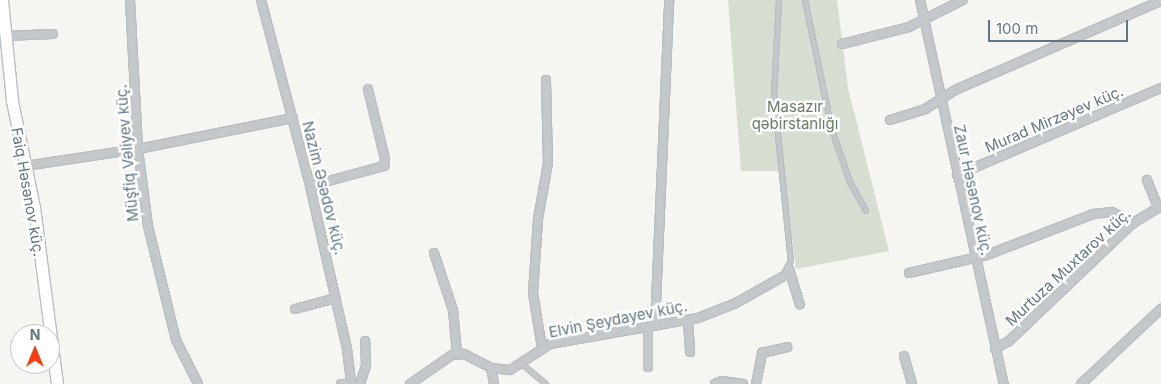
<!DOCTYPE html>
<meta charset="utf-8">
<style>
body{margin:0}
#map{position:relative;width:1161px;height:384px;overflow:hidden;background:#f5f5f1;font-family:Inter,sans-serif}
div>[style]{position:absolute}
.green>*{inset:0;background:#d6ded1}
.roads{filter:drop-shadow(1px 0 #b8bec2) drop-shadow(-1px 0 #b8bec2) drop-shadow(0 1px #b8bec2) drop-shadow(0 -1px #b8bec2)}
.lane>*{height:4px;margin:-2px;padding:0 2px;transform-origin:2px;border-radius:2px;background:#c4c8cb}
.street>*{height:8px;margin:-4px;padding:0 4px;transform-origin:4px;border-radius:4px;background:#c4c8cb}
.secondary>*{height:11px;margin:-5.5px;padding:0 5.5px;transform-origin:5.5px;border-radius:5.5px;background:#fff}
span{translate:-50% -50%;white-space:nowrap;text-align:center;line-height:1.15;-webkit-text-stroke:5px #fff;paint-order:stroke}
.park-label{font-size:15px;color:#677c61}
.street-label{font-size:15px;color:#617685}
.north{position:absolute;left:10px;top:324px;width:50px;height:50px;box-sizing:border-box;background:#fff;border:1px solid #c0c8ce;border-radius:50%;rotate:0deg;font-size:14px;font-weight:700;line-height:20px;text-align:center;color:#617685}
.north::after{content:'';display:block;margin:auto;width:18px;height:22px;background:#f44012;clip-path:polygon(50% 0,100% 100%,50% 72%,0 100%)}
.scale{position:absolute;left:988px;top:20px;width:140px;height:22px;box-sizing:border-box;border:2px solid #617685;border-top:0;padding-left:6px;font-size:15px;line-height:18px;white-space:nowrap;color:#617685;-webkit-text-stroke:4px #fff;paint-order:stroke}
</style>
<div id="map">
<div class="green">
<i style="clip-path:polygon(728px 0,837px 0,848px 88px,889px 251px,796px 269px,783px 171px,741px 171px)"></i>
</div>
<div class="roads">
<div class="lane">
<i style="left:779px;top:0;width:95px;rotate:93deg"></i>
<i style="left:774px;top:95px;width:167px;rotate:84.2deg"></i>
<i style="left:791px;top:261px;width:18px;rotate:119deg"></i>
<i style="left:805px;top:0;width:133px;rotate:78.3deg"></i>
<i style="left:832px;top:130px;width:55px;rotate:70.9deg"></i>
<i style="left:850px;top:182px;width:33px;rotate:61deg"></i>
<i style="left:522px;top:364px;width:31px;rotate:40deg"></i>
</div>
<div class="street">
<i style="left:130px;top:0;width:149px;rotate:86.9deg"></i>
<i style="left:138px;top:149px;width:78px;rotate:82.6deg"></i>
<i style="left:148px;top:226px;width:117px;rotate:76.2deg"></i>
<i style="left:176px;top:340px;width:49px;rotate:63.4deg"></i>
<i style="left:261px;top:0;width:192px;rotate:75.2deg"></i>
<i style="left:310px;top:186px;width:167px;rotate:77.2deg"></i>
<i style="left:347px;top:349px;width:35px;rotate:83deg"></i>
<i style="left:920px;top:0;width:393px;rotate:77.7deg"></i>
<i style="left:4px;top:36px;width:49px;rotate:-2.3deg"></i>
<i style="left:842px;top:44px;width:69px;rotate:-14.2deg"></i>
<i style="left:909px;top:27px;width:60px;rotate:-26.6deg"></i>
<i style="left:890px;top:120px;width:37px;rotate:-17deg"></i>
<i style="left:925px;top:109px;width:36px;rotate:-32deg"></i>
<i style="left:955px;top:90px;width:224px;rotate:-23.4deg"></i>
<i style="left:25px;top:166px;width:114px;rotate:-8.6deg"></i>
<i style="left:138px;top:149px;width:158px;rotate:-11.3deg"></i>
<i style="left:957px;top:175px;width:222px;rotate:-23.1deg"></i>
<i style="left:1147px;top:180px;width:29px;rotate:68deg"></i>
<i style="left:310px;top:186px;width:77px;rotate:-15.1deg"></i>
<i style="left:384px;top:166px;width:7px;rotate:-82deg"></i>
<i style="left:385px;top:159px;width:72px;rotate:-103.7deg"></i>
<i style="left:434px;top:253px;width:60px;rotate:71.6deg"></i>
<i style="left:453px;top:310px;width:43px;rotate:84.7deg"></i>
<i style="left:789px;top:269px;width:37px;rotate:73deg"></i>
<i style="left:909px;top:273px;width:80px;rotate:-13deg"></i>
<i style="left:987px;top:255px;width:114px;rotate:-21.1deg"></i>
<i style="left:1093px;top:214px;width:19px;rotate:-6deg"></i>
<i style="left:1112px;top:212px;width:24px;rotate:28deg"></i>
<i style="left:295px;top:309px;width:42px;rotate:-15deg"></i>
<i style="left:688px;top:321px;width:31px;rotate:86deg"></i>
<i style="left:655px;top:326px;width:326px;rotate:-87.5deg"></i>
<i style="left:542px;top:348px;width:56px;rotate:-99.3deg"></i>
<i style="left:533px;top:293px;width:74px;rotate:-86.1deg"></i>
<i style="left:538px;top:219px;width:57px;rotate:-79.9deg"></i>
<i style="left:548px;top:163px;width:83px;rotate:-91.4deg"></i>
<i style="left:995px;top:349px;width:16px;rotate:-30deg"></i>
<i style="left:1009px;top:341px;width:171px;rotate:-43.6deg"></i>
<i style="left:1133px;top:223px;width:33px;rotate:-31deg"></i>
<i style="left:904px;top:356px;width:29px;rotate:74deg"></i>
<i style="left:648px;top:367px;width:40px;rotate:-90deg"></i>
<i style="left:491px;top:368px;width:16px;rotate:79deg"></i>
<i style="left:341px;top:384px;width:3px"></i>
<i style="left:360px;top:384px;width:20px;rotate:-72deg"></i>
<i style="left:366px;top:365px;width:24px;rotate:-92deg"></i>
<i style="left:410px;top:384px;width:51px;rotate:-34.6deg"></i>
<i style="left:452px;top:355px;width:12px;rotate:-5deg"></i>
<i style="left:464px;top:354px;width:30px;rotate:27deg"></i>
<i style="left:491px;top:368px;width:19px;rotate:6deg"></i>
<i style="left:510px;top:370px;width:48px;rotate:-33deg"></i>
<i style="left:550px;top:344px;width:150px;rotate:-10deg"></i>
<i style="left:698px;top:318px;width:41px;rotate:-21.5deg"></i>
<i style="left:736px;top:303px;width:53px;rotate:-29.5deg"></i>
<i style="left:715px;top:384px;width:8px;rotate:-23deg"></i>
<i style="left:722px;top:381px;width:21px;rotate:8deg"></i>
<i style="left:756px;top:384px;width:32px;rotate:-79deg"></i>
<i style="left:762px;top:353px;width:26px;rotate:-13deg"></i>
<i style="left:1081px;top:384px;width:110px;rotate:-43.2deg"></i>
</div>
<div class="secondary">
<i style="left:2px;top:0;width:101px;rotate:84.3deg"></i>
<i style="left:12px;top:101px;width:108px;rotate:78.3deg"></i>
<i style="left:34px;top:207px;width:178px;rotate:82.6deg"></i>
</div>
</div>
<div class="park-label">
<span style="left:795px;top:115px">Masazır<br>qəbirstanlığı</span>
</div>
<div class="street-label">
<span style="left:1054px;top:119px;rotate:-23deg">Murad Mirzəyev küç.</span>
<span style="left:127px;top:153px;rotate:-95deg">Müşfiq Vəliyev küç.</span>
<span style="left:324px;top:188px;rotate:76deg">Nazim Əsədov küç.</span>
<span style="left:973px;top:190px;rotate:78deg">Zaur Həsənov küç.</span>
<span style="left:28px;top:192px;rotate:80deg">Faiq Həsənov küç.</span>
<span style="left:1068px;top:267px;rotate:-43deg">Murtuza Muxtarov küç.</span>
<span style="left:618px;top:319px;rotate:-11deg">Elvin Şeydayev küç.</span>
</div>
<div class="north">N</div>
<div class="scale">100 m</div>
</div>
